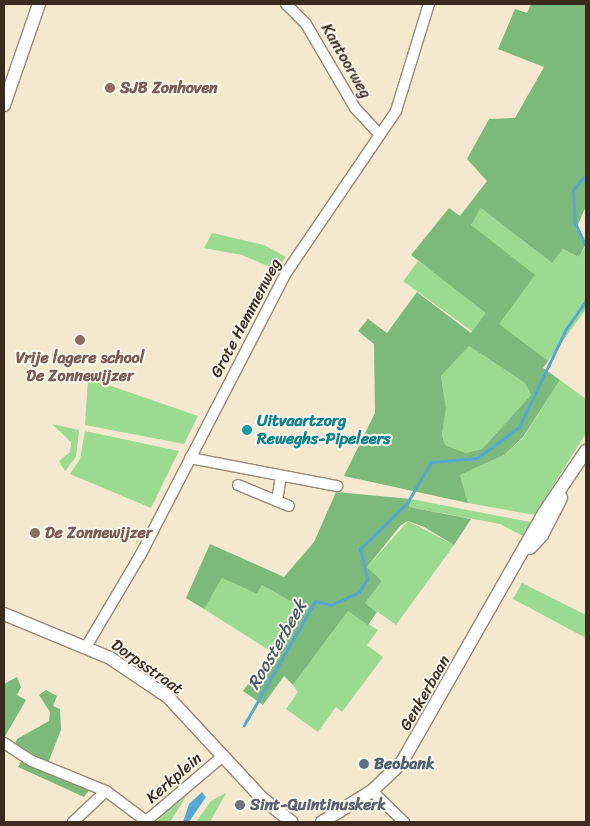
<!DOCTYPE html>
<style>
body{margin:0}
#map{position:relative;width:590px;height:826px;overflow:hidden;background:#f4e8cf;font-family:Sriracha,sans-serif}
div>[style]{position:absolute}
.green>*{inset:0;background:#9ada91;transform-origin:0 0}
.forest>*{inset:0;background:#7bba7b}
.water>*{inset:0;background:#56a7d1}
.stream>*{height:3px;margin:-1.5px;padding:0 1.5px;transform-origin:1.5px;border-radius:1.5px;background:#56a7d1}
.roads{filter:drop-shadow(1px 0 #988976) drop-shadow(-1px 0 #988976) drop-shadow(0 1px #988976) drop-shadow(0 -1px #988976)}
.minor>*{height:10px;margin:-5px;padding:0 5px;transform-origin:5px;border-radius:5px;background:#fff}
.tertiary>*{height:12px;margin:-6px;padding:0 6px;transform-origin:6px;border-radius:6px;background:#fff}
.dots>*{width:14px;height:14px;translate:-50% -50%;box-sizing:border-box;border:2px solid #fbf7ec;border-radius:50%}
span{translate:-50% -50%;white-space:nowrap;text-align:center;line-height:1.15;-webkit-text-stroke:4px #fbf7ec;paint-order:stroke}
.street-label{font-size:16px;color:#3b2a1e}
.education-label{font-size:16px;color:#785e54;font-weight:700}
.left{translate:0 -50%;text-align:left}
.culture-label{font-size:16px;color:#0d838f;font-weight:700}
.service-label{font-size:16px;color:#4e5e75;font-weight:700}
.worship-label{font-size:16px;color:#5b616d;font-weight:700}
.water-label{font-size:18px;color:#465c66;font-style:italic}
.frame{position:absolute;inset:0;border:5px solid #3b2a1e;pointer-events:none}
</style>
<div id="map">
<div class="green">
<i style="clip-path:polygon(481px 208px,552px 263px,563px 249px,579px 257px,586px 245px,586px 309px,548px 361px,498px 324px,471px 225px)"></i>
<i style="clip-path:polygon(212px 233px,264px 245px,286px 257px,277px 270px,242px 255px,204px 248px)"></i>
<i style="left:418px;top:261px;width:86px;height:25px;rotate:36deg"></i>
<i style="clip-path:polygon(469px 346px,525px 383px,531px 395px,482px 449px,466px 453px,445px 445px,442px 435px,446px 408px,441px 376px)"></i>
<i style="clip-path:polygon(88px 378px,198px 416px,184px 444px,85px 425px)"></i>
<i style="clip-path:polygon(560px 380px,586px 399px,586px 433px,535px 515px,468px 503px,460px 475px,504px 455px,523px 438px)"></i>
<i style="clip-path:polygon(52px 424px,79px 430px,76px 457px,65px 471px,59px 461px,70px 452px,71px 442px)"></i>
<i style="clip-path:polygon(85px 431px,179px 451px,151px 508px,70px 474px,80px 459px)"></i>
<i style="clip-path:polygon(411px 499px,499px 516px,531px 522px,525px 537px,500px 524px,409px 507px)"></i>
<i style="clip-path:polygon(408px 521px,454px 545px,396px 625px,365px 603px,382px 581px,367px 567px)"></i>
<i style="clip-path:polygon(222px 578px,257px 594px,262px 585px,304px 609px,272px 652px,204px 609px)"></i>
<i style="clip-path:polygon(522px 583px,586px 615px,586px 638px,513px 599px)"></i>
<i style="clip-path:polygon(348px 611px,378px 630px,367px 645px,383px 657px,342px 712px,336px 707px,318px 732px,286px 709px,298px 692px,293px 685px)"></i>
<i style="clip-path:polygon(226px 793px,210px 822px,196px 822px,211px 801px)"></i>
<i style="clip-path:polygon(187px 795px,170px 822px,156px 822px,165px 813px)"></i>
</div>
<div class="forest">
<i style="clip-path:polygon(evenodd,531px 4px,586px 4px,586px 206px,576px 229px,586px 243px,579px 257px,563px 249px,552px 263px,481px 208px,471px 225px,535px 275px,499px 324px,548px 361px,543px 368px,560px 380px,523px 437px,504px 455px,460px 475px,468px 503px,344px 476px,375px 413px,374px 344px,358px 331px,368px 319px,387px 333px,417px 292px,471px 333px,486px 313px,411px 255px,449px 208px,460px 216px,487px 181px,467px 159px,489px 119px,515px 118px,544px 67px,498px 49px,515px 9px,527px 13px,531px 4px,469px 346px,525px 383px,531px 395px,482px 449px,466px 453px,445px 445px,442px 435px,446px 408px,441px 376px,469px 346px)"></i>
<i style="clip-path:polygon(336px 492px,411px 499px,409px 507px,471px 519px,454px 545px,424px 527px,408px 521px,401px 525px,367px 567px,382px 581px,365px 603px,377px 612px,368px 625px,348px 611px,293px 685px,284px 676px,263px 705px,243px 691px,304px 609px,262px 585px,257px 594px,222px 578px,204px 609px,186px 598px,210px 544px,284px 577px,314px 542px)"></i>
<i style="clip-path:polygon(17px 677px,21px 687px,17px 695px,26px 700px,4px 738px,4px 684px)"></i>
<i style="clip-path:polygon(46px 690px,57px 696px,53px 706px,60px 709px,61px 730px,48px 763px,20px 752px,15px 744px,17px 739px,49px 721px,50px 712px,39px 695px)"></i>
<i style="clip-path:polygon(22px 760px,90px 789px,84px 797px,18px 767px)"></i>
</div>
<div class="water">
<i style="clip-path:polygon(202px 792px,206px 797px,189px 822px,183px 822px,189px 804px)"></i>
</div>
<div class="stream">
<i style="left:586px;top:174px;width:21px;rotate:129deg"></i>
<i style="left:573px;top:190px;width:33px;rotate:87deg"></i>
<i style="left:575px;top:223px;width:26px;rotate:65deg"></i>
<i style="left:244px;top:725px;width:143px;rotate:-60.2deg"></i>
<i style="left:315px;top:601px;width:16px;rotate:14deg"></i>
<i style="left:331px;top:605px;width:31px;rotate:-25deg"></i>
<i style="left:359px;top:592px;width:15px;rotate:-58deg"></i>
<i style="left:367px;top:579px;width:31px;rotate:-103deg"></i>
<i style="left:360px;top:549px;width:66px;rotate:-44.4deg"></i>
<i style="left:407px;top:503px;width:48px;rotate:-59.7deg"></i>
<i style="left:431px;top:462px;width:46px;rotate:-5deg"></i>
<i style="left:477px;top:458px;width:52px;rotate:-36.4deg"></i>
<i style="left:519px;top:427px;width:109px;rotate:-64.4deg"></i>
<i style="left:566px;top:329px;width:35px;rotate:-55deg"></i>
</div>
<div class="roads">
<div class="minor">
<i style="left:286px;top:4px;width:28px;rotate:45deg"></i>
<i style="left:306px;top:24px;width:97px;rotate:59.7deg"></i>
<i style="left:355px;top:108px;width:35px;rotate:47deg"></i>
<i style="left:190px;top:458px;width:150px;rotate:10.8deg"></i>
<i style="left:238px;top:485px;width:55px;rotate:22.4deg"></i>
<i style="left:277px;top:501px;width:25px;rotate:-81deg"></i>
<i style="left:86px;top:647px;width:108px;rotate:-59.4deg"></i>
<i style="left:141px;top:554px;width:316px;rotate:-62.7deg"></i>
<i style="left:286px;top:273px;width:196px;rotate:-55.8deg"></i>
<i style="left:396px;top:111px;width:112px;rotate:-72.9deg"></i>
<i style="left:4px;top:743px;width:33px;rotate:33deg"></i>
<i style="left:32px;top:761px;width:80px;rotate:22.1deg"></i>
<i style="left:106px;top:791px;width:50px;rotate:36.9deg"></i>
<i style="left:372px;top:791px;width:45px;rotate:44.1deg"></i>
<i style="left:73px;top:822px;width:45px;rotate:-43.2deg"></i>
<i style="left:145px;top:822px;width:102px;rotate:-40.2deg"></i>
</div>
<div class="tertiary">
<i style="left:4px;top:105px;width:107px;rotate:-70.9deg"></i>
<i style="left:530px;top:548px;width:18px;rotate:-47deg"></i>
<i style="left:542px;top:535px;width:42px;rotate:-62.8deg"></i>
<i style="left:4px;top:614px;width:115px;rotate:22.5deg"></i>
<i style="left:110px;top:658px;width:70px;rotate:33.9deg"></i>
<i style="left:168px;top:697px;width:138px;rotate:47.1deg"></i>
<i style="left:262px;top:798px;width:38px;rotate:39deg"></i>
<i style="left:322px;top:822px;width:59px;rotate:-31.8deg"></i>
<i style="left:372px;top:791px;width:42px;rotate:-44deg"></i>
<i style="left:402px;top:762px;width:287px;rotate:-60.3deg"></i>
<i style="left:544px;top:513px;width:75px;rotate:-55.9deg"></i>
</div>
</div>
<div class="dots">
<i style="left:110px;top:88px;background:#8d6e63"></i>
<i style="left:80px;top:340px;background:#8d6e63"></i>
<i style="left:247px;top:430px;background:#0f9aa8"></i>
<i style="left:35px;top:533px;background:#8d6e63"></i>
<i style="left:364px;top:764px;background:#5c6f8a"></i>
<i style="left:240px;top:805px;background:#6b7280"></i>
</div>
<div class="street-label">
<span style="left:346px;top:61px;rotate:60deg">Kantoorweg</span>
<span style="left:246px;top:318px;rotate:-62deg">Grote Hemmenweg</span>
<span style="left:147px;top:667px;rotate:35deg">Dorpsstraat</span>
<span style="left:425px;top:693px;rotate:-60deg">Genkerbaan</span>
<span style="left:174px;top:778px;rotate:-41deg">Kerkplein</span>
</div>
<div class="education-label">
<span class="left" style="left:120px;top:88px">SJB Zonhoven</span>
<span style="left:80px;top:367px">Vrije lagere school<br>De Zonnewijzer</span>
<span class="left" style="left:45px;top:533px">De Zonnewijzer</span>
</div>
<div class="culture-label">
<span class="left" style="left:257px;top:430px">Uitvaartzorg<br>Reweghs-Pipeleers</span>
</div>
<div class="service-label">
<span class="left" style="left:374px;top:764px">Beobank</span>
</div>
<div class="worship-label">
<span class="left" style="left:250px;top:805px">Sint-Quintinuskerk</span>
</div>
<div class="water-label">
<span style="left:277px;top:645px;rotate:-60deg">Roosterbeek</span>
</div>
<div class="frame"></div>
</div>
